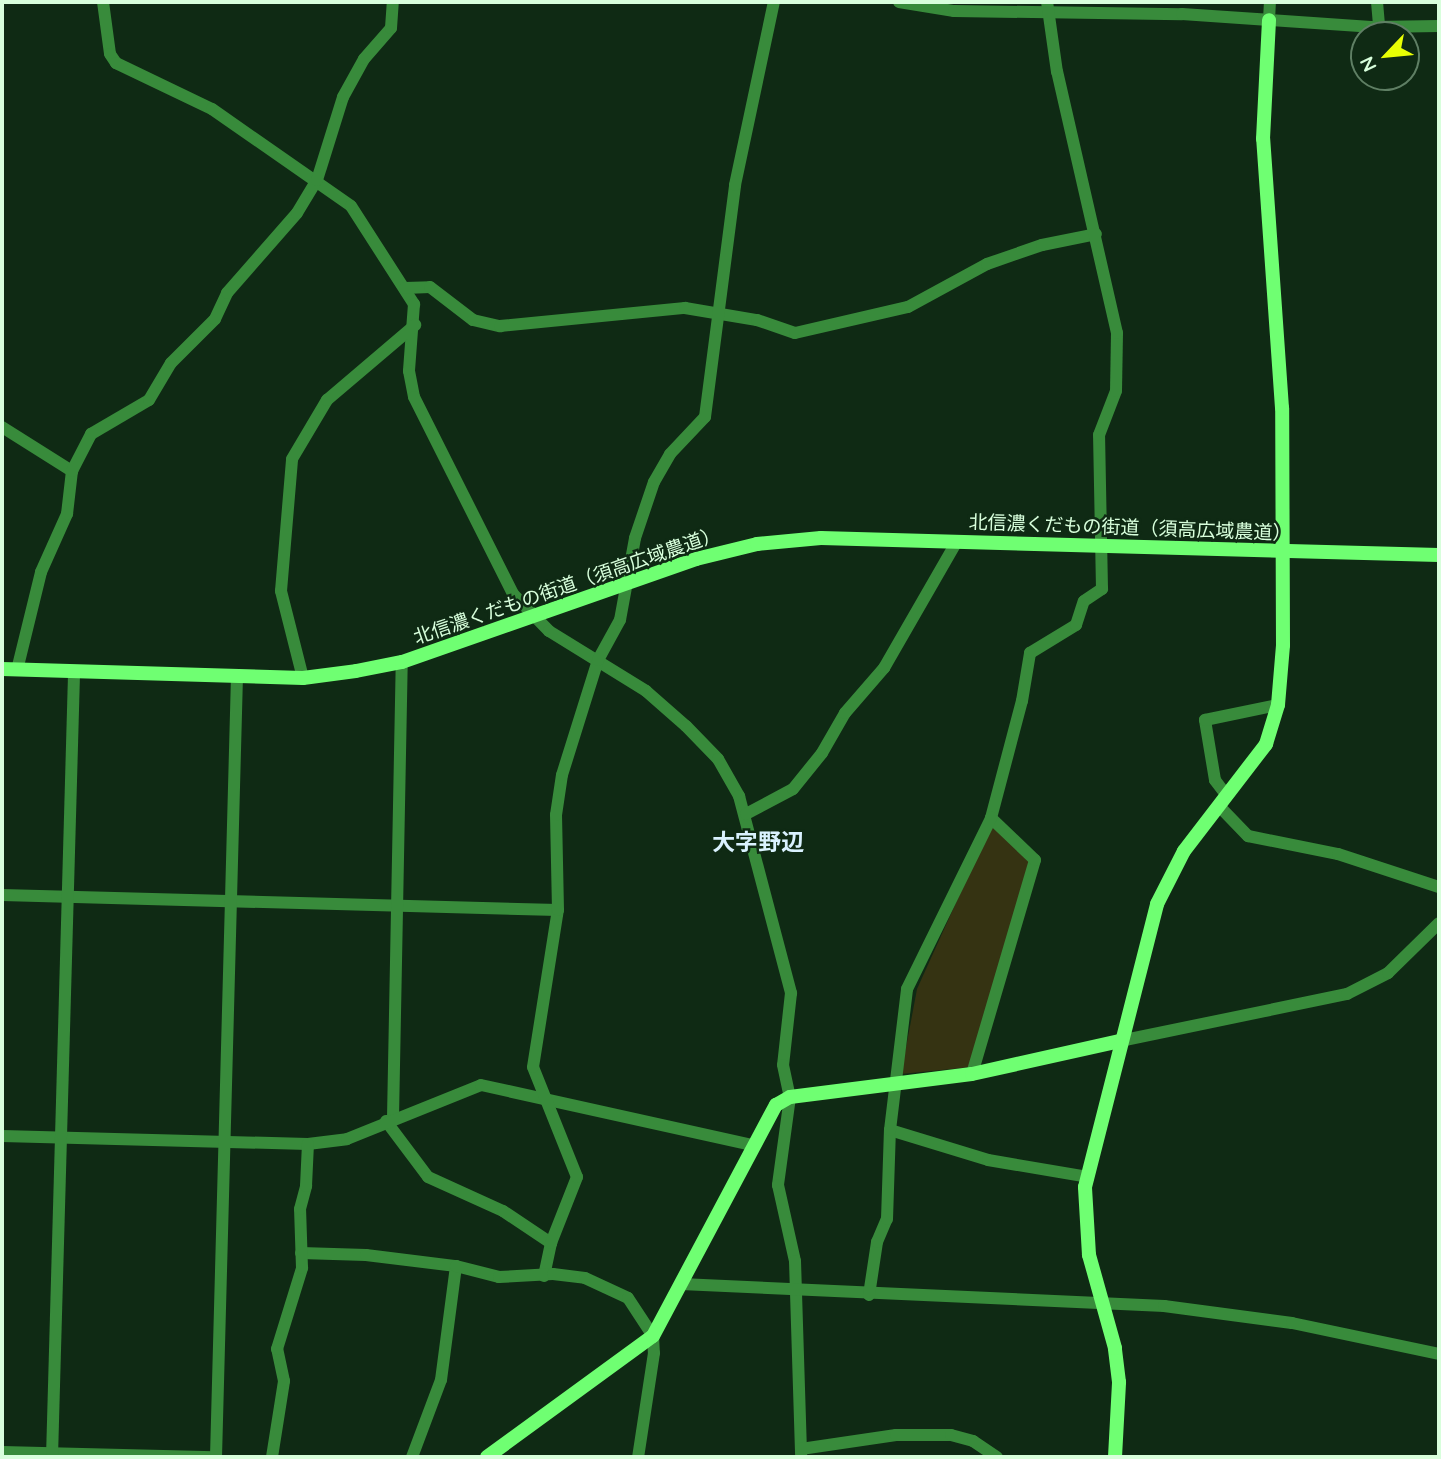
<!DOCTYPE html>
<meta charset="utf-8">
<style>
body{margin:0}
#map{position:relative;width:1441px;height:1459px;overflow:hidden;background:#0f2a14;font-family:Quicksand,"Noto Sans JP",sans-serif}
div>[style]{position:absolute}
.green>*{inset:0;background:#353312}
.street>*{height:12px;margin:-6px;padding:0 6px;transform-origin:6px;border-radius:6px;background:#388b3b}
.secondary>*{height:14px;margin:-7px;padding:0 7px;transform-origin:7px;border-radius:7px;background:#6fff72}
span{translate:-50% -50%;white-space:nowrap;text-align:center;line-height:1.15;-webkit-text-stroke:5px #0f2a14;paint-order:stroke}
.street-label{font-size:19px;color:#d8ffdc}
.quarter-label{font-size:23px;color:#daf2ff;font-weight:700}
.frame{position:absolute;inset:0;border:4px solid #d8ffdc;pointer-events:none}
.north{position:absolute;left:1350px;top:21px;width:70px;height:70px;box-sizing:border-box;background:#0f2a14;border:2px solid #5f7f64;border-radius:50%;rotate:244deg;font-size:19px;font-weight:700;line-height:28px;text-align:center;color:#d8ffdc}
.north::after{content:'';display:block;margin:auto;width:24px;height:32px;background:#e8ff04;clip-path:polygon(50% 0,100% 100%,50% 72%,0 100%)}
</style>
<div id="map">
<div class="green">
<i style="clip-path:polygon(992px 823px,1032px 861px,972px 1067px,901px 1074px,917px 989px)"></i>
</div>
<div class="street">
<i style="left:103px;top:2px;width:52px;rotate:82.3deg"></i>
<i style="left:110px;top:54px;width:11px;rotate:56deg"></i>
<i style="left:116px;top:63px;width:106px;rotate:25.6deg"></i>
<i style="left:212px;top:109px;width:169px;rotate:34.9deg"></i>
<i style="left:351px;top:206px;width:117px;rotate:57.3deg"></i>
<i style="left:414px;top:304px;width:67px;rotate:94.3deg"></i>
<i style="left:409px;top:371px;width:26px;rotate:79deg"></i>
<i style="left:414px;top:397px;width:220px;rotate:63.3deg"></i>
<i style="left:513px;top:594px;width:52px;rotate:45.8deg"></i>
<i style="left:549px;top:631px;width:114px;rotate:31.7deg"></i>
<i style="left:646px;top:691px;width:53px;rotate:41.2deg"></i>
<i style="left:686px;top:726px;width:46px;rotate:45.9deg"></i>
<i style="left:718px;top:759px;width:43px;rotate:60.4deg"></i>
<i style="left:739px;top:796px;width:204px;rotate:75.2deg"></i>
<i style="left:791px;top:993px;width:72px;rotate:96.3deg"></i>
<i style="left:783px;top:1065px;width:33px;rotate:78deg"></i>
<i style="left:790px;top:1097px;width:89px;rotate:97.8deg"></i>
<i style="left:778px;top:1185px;width:78px;rotate:77.4deg"></i>
<i style="left:795px;top:1261px;width:196px;rotate:88.2deg"></i>
<i style="left:899px;top:2px;width:56px;rotate:9.3deg"></i>
<i style="left:954px;top:11px;width:228px;rotate:0.8deg"></i>
<i style="left:1182px;top:14px;width:193px;rotate:3.9deg"></i>
<i style="left:1375px;top:27px;width:64px;rotate:-0.9deg"></i>
<i style="left:1377px;top:2px;width:25px;rotate:85deg"></i>
<i style="left:1269px;top:20px;width:18px;rotate:-87deg"></i>
<i style="left:405px;top:288px;width:25px;rotate:-2deg"></i>
<i style="left:430px;top:287px;width:54px;rotate:37.5deg"></i>
<i style="left:473px;top:320px;width:28px;rotate:13deg"></i>
<i style="left:500px;top:326px;width:186px;rotate:-5.6deg"></i>
<i style="left:685px;top:308px;width:73px;rotate:9.5deg"></i>
<i style="left:757px;top:320px;width:40px;rotate:18.9deg"></i>
<i style="left:795px;top:333px;width:116px;rotate:-13deg"></i>
<i style="left:908px;top:307px;width:90px;rotate:-28.6deg"></i>
<i style="left:987px;top:264px;width:58px;rotate:-19.1deg"></i>
<i style="left:1042px;top:245px;width:55px;rotate:-11.5deg"></i>
<i style="left:2px;top:427px;width:83px;rotate:32.2deg"></i>
<i style="left:17px;top:670px;width:101px;rotate:-76.2deg"></i>
<i style="left:41px;top:572px;width:64px;rotate:-65.9deg"></i>
<i style="left:67px;top:514px;width:43px;rotate:-83.4deg"></i>
<i style="left:72px;top:471px;width:42px;rotate:-62.8deg"></i>
<i style="left:91px;top:434px;width:67px;rotate:-30.4deg"></i>
<i style="left:149px;top:400px;width:43px;rotate:-59.3deg"></i>
<i style="left:171px;top:363px;width:62px;rotate:-45deg"></i>
<i style="left:215px;top:319px;width:29px;rotate:-65deg"></i>
<i style="left:227px;top:293px;width:106px;rotate:-48.8deg"></i>
<i style="left:297px;top:213px;width:39px;rotate:-59deg"></i>
<i style="left:317px;top:180px;width:87px;rotate:-72.6deg"></i>
<i style="left:343px;top:97px;width:43px;rotate:-61.1deg"></i>
<i style="left:364px;top:59px;width:41px;rotate:-48.9deg"></i>
<i style="left:391px;top:28px;width:26px;rotate:-86deg"></i>
<i style="left:303px;top:678px;width:90px;rotate:-104.2deg"></i>
<i style="left:281px;top:591px;width:132px;rotate:-85.2deg"></i>
<i style="left:292px;top:459px;width:69px;rotate:-59.3deg"></i>
<i style="left:327px;top:400px;width:116px;rotate:-40.4deg"></i>
<i style="left:1227px;top:796px;width:20px;rotate:-127deg"></i>
<i style="left:1215px;top:780px;width:61px;rotate:-99.5deg"></i>
<i style="left:1205px;top:720px;width:75px;rotate:-11.6deg"></i>
<i style="left:1219px;top:806px;width:42px;rotate:46deg"></i>
<i style="left:1248px;top:836px;width:92px;rotate:11.3deg"></i>
<i style="left:1338px;top:854px;width:106px;rotate:18.1deg"></i>
<i style="left:746px;top:814px;width:53px;rotate:-28deg"></i>
<i style="left:793px;top:789px;width:46px;rotate:-51.1deg"></i>
<i style="left:822px;top:753px;width:46px;rotate:-60.1deg"></i>
<i style="left:845px;top:713px;width:60px;rotate:-49.1deg"></i>
<i style="left:884px;top:668px;width:144px;rotate:-60.1deg"></i>
<i style="left:2px;top:895px;width:556px;rotate:1.55deg"></i>
<i style="left:1120px;top:1041px;width:232px;rotate:-11.7deg"></i>
<i style="left:1347px;top:994px;width:46px;rotate:-27.1deg"></i>
<i style="left:1388px;top:973px;width:71px;rotate:-44.4deg"></i>
<i style="left:972px;top:1074px;width:223px;rotate:-73.6deg"></i>
<i style="left:1035px;top:860px;width:61px;rotate:-136.3deg"></i>
<i style="left:991px;top:818px;width:121px;rotate:-75.2deg"></i>
<i style="left:1022px;top:701px;width:49px;rotate:-80.5deg"></i>
<i style="left:1030px;top:653px;width:54px;rotate:-31.3deg"></i>
<i style="left:1076px;top:625px;width:25px;rotate:-72deg"></i>
<i style="left:1084px;top:601px;width:22px;rotate:-34deg"></i>
<i style="left:1102px;top:589px;width:154px;rotate:-91.1deg"></i>
<i style="left:1099px;top:435px;width:47px;rotate:-68.9deg"></i>
<i style="left:1116px;top:391px;width:58px;rotate:-89deg"></i>
<i style="left:1117px;top:333px;width:268px;rotate:-102.9deg"></i>
<i style="left:1057px;top:72px;width:71px;rotate:-98.1deg"></i>
<i style="left:393px;top:1118px;width:456px;rotate:-88.9deg"></i>
<i style="left:386px;top:1121px;width:70px;rotate:53.1deg"></i>
<i style="left:428px;top:1177px;width:82px;rotate:24.4deg"></i>
<i style="left:503px;top:1211px;width:58px;rotate:33.7deg"></i>
<i style="left:890px;top:1130px;width:102px;rotate:17deg"></i>
<i style="left:988px;top:1160px;width:101px;rotate:9.6deg"></i>
<i style="left:2px;top:1136px;width:306px;rotate:1.5deg"></i>
<i style="left:308px;top:1144px;width:39px;rotate:-7deg"></i>
<i style="left:347px;top:1139px;width:144px;rotate:-21.9deg"></i>
<i style="left:481px;top:1085px;width:277px;rotate:12.5deg"></i>
<i style="left:301px;top:1253px;width:65px;rotate:1.8deg"></i>
<i style="left:366px;top:1255px;width:91px;rotate:7deg"></i>
<i style="left:544px;top:1276px;width:34px;rotate:-78deg"></i>
<i style="left:551px;top:1243px;width:71px;rotate:-68.5deg"></i>
<i style="left:577px;top:1177px;width:118px;rotate:-111.8deg"></i>
<i style="left:533px;top:1067px;width:159px;rotate:-81deg"></i>
<i style="left:558px;top:910px;width:95px;rotate:-91.2deg"></i>
<i style="left:556px;top:815px;width:40px;rotate:-81.5deg"></i>
<i style="left:562px;top:775px;width:121px;rotate:-72.6deg"></i>
<i style="left:598px;top:660px;width:46px;rotate:-61.2deg"></i>
<i style="left:620px;top:620px;width:83px;rotate:-79.6deg"></i>
<i style="left:635px;top:538px;width:59px;rotate:-71.3deg"></i>
<i style="left:654px;top:482px;width:32px;rotate:-60deg"></i>
<i style="left:670px;top:454px;width:51px;rotate:-46.6deg"></i>
<i style="left:705px;top:417px;width:234px;rotate:-82.6deg"></i>
<i style="left:735px;top:185px;width:187px;rotate:-78deg"></i>
<i style="left:681px;top:1284px;width:484px;rotate:2.6deg"></i>
<i style="left:1164px;top:1306px;width:129px;rotate:7.6deg"></i>
<i style="left:1292px;top:1323px;width:150px;rotate:11.9deg"></i>
<i style="left:869px;top:1295px;width:54px;rotate:-81.4deg"></i>
<i style="left:877px;top:1242px;width:25px;rotate:-67deg"></i>
<i style="left:887px;top:1219px;width:89px;rotate:-88.1deg"></i>
<i style="left:890px;top:1130px;width:142px;rotate:-83.1deg"></i>
<i style="left:907px;top:989px;width:191px;rotate:-63.8deg"></i>
<i style="left:801px;top:1449px;width:96px;rotate:-8.4deg"></i>
<i style="left:896px;top:1435px;width:55px"></i>
<i style="left:951px;top:1435px;width:23px;rotate:15deg"></i>
<i style="left:973px;top:1441px;width:29px;rotate:34deg"></i>
<i style="left:2px;top:1452px;width:212px;rotate:1.4deg"></i>
<i style="left:52px;top:1457px;width:783px;rotate:-88.39deg"></i>
<i style="left:216px;top:1457px;width:780px;rotate:-88.46deg"></i>
<i style="left:272px;top:1457px;width:77px;rotate:-81deg"></i>
<i style="left:284px;top:1381px;width:33px;rotate:-102deg"></i>
<i style="left:277px;top:1349px;width:85px;rotate:-72.8deg"></i>
<i style="left:302px;top:1268px;width:59px;rotate:-91.9deg"></i>
<i style="left:300px;top:1209px;width:24px;rotate:-75deg"></i>
<i style="left:306px;top:1186px;width:42px;rotate:-87.3deg"></i>
<i style="left:412px;top:1457px;width:82px;rotate:-69.4deg"></i>
<i style="left:441px;top:1380px;width:115px;rotate:-82.5deg"></i>
<i style="left:456px;top:1266px;width:44px;rotate:14.3deg"></i>
<i style="left:499px;top:1277px;width:54px;rotate:-3.2deg"></i>
<i style="left:553px;top:1274px;width:32px;rotate:7deg"></i>
<i style="left:585px;top:1278px;width:47px;rotate:24.9deg"></i>
<i style="left:628px;top:1298px;width:45px;rotate:56.7deg"></i>
<i style="left:653px;top:1336px;width:17px;rotate:87deg"></i>
<i style="left:654px;top:1353px;width:105px;rotate:98.7deg"></i>
</div>
<div class="secondary">
<i style="left:2px;top:669px;width:301px;rotate:1.7deg"></i>
<i style="left:303px;top:678px;width:53px;rotate:-7.5deg"></i>
<i style="left:356px;top:671px;width:47px;rotate:-11.1deg"></i>
<i style="left:402px;top:662px;width:312px;rotate:-19.3deg"></i>
<i style="left:696px;top:559px;width:63px;rotate:-13.8deg"></i>
<i style="left:757px;top:544px;width:64px;rotate:-5.4deg"></i>
<i style="left:821px;top:538px;width:618px;rotate:1.58deg"></i>
<i style="left:487px;top:1457px;width:205px;rotate:-36.1deg"></i>
<i style="left:653px;top:1336px;width:262px;rotate:-62deg"></i>
<i style="left:776px;top:1105px;width:16px;rotate:-30deg"></i>
<i style="left:790px;top:1097px;width:183px;rotate:-7.2deg"></i>
<i style="left:972px;top:1074px;width:152px;rotate:-12.6deg"></i>
<i style="left:1115px;top:1457px;width:75px;rotate:-86.9deg"></i>
<i style="left:1119px;top:1382px;width:34px;rotate:-97deg"></i>
<i style="left:1115px;top:1348px;width:97px;rotate:-105.6deg"></i>
<i style="left:1089px;top:1255px;width:68px;rotate:-93.4deg"></i>
<i style="left:1085px;top:1187px;width:292px;rotate:-75.7deg"></i>
<i style="left:1157px;top:904px;width:59px;rotate:-63deg"></i>
<i style="left:1184px;top:851px;width:135px;rotate:-52.5deg"></i>
<i style="left:1266px;top:744px;width:41px;rotate:-72.9deg"></i>
<i style="left:1278px;top:705px;width:60px;rotate:-85.2deg"></i>
<i style="left:1283px;top:645px;width:237px;rotate:-90.2deg"></i>
<i style="left:1282px;top:408px;width:270px;rotate:-94deg"></i>
<i style="left:1263px;top:139px;width:119px;rotate:-87.1deg"></i>
</div>
<div class="street-label">
<span style="left:1130px;top:528px;rotate:2deg">北信濃くだもの街道（須高広域農道）</span>
<span style="left:567px;top:586px;rotate:-19deg">北信濃くだもの街道（須高広域農道）</span>
</div>
<div class="quarter-label">
<span style="left:758px;top:842px">大字野辺</span>
</div>
<div class="frame"></div>
<div class="north">N</div>
</div>
